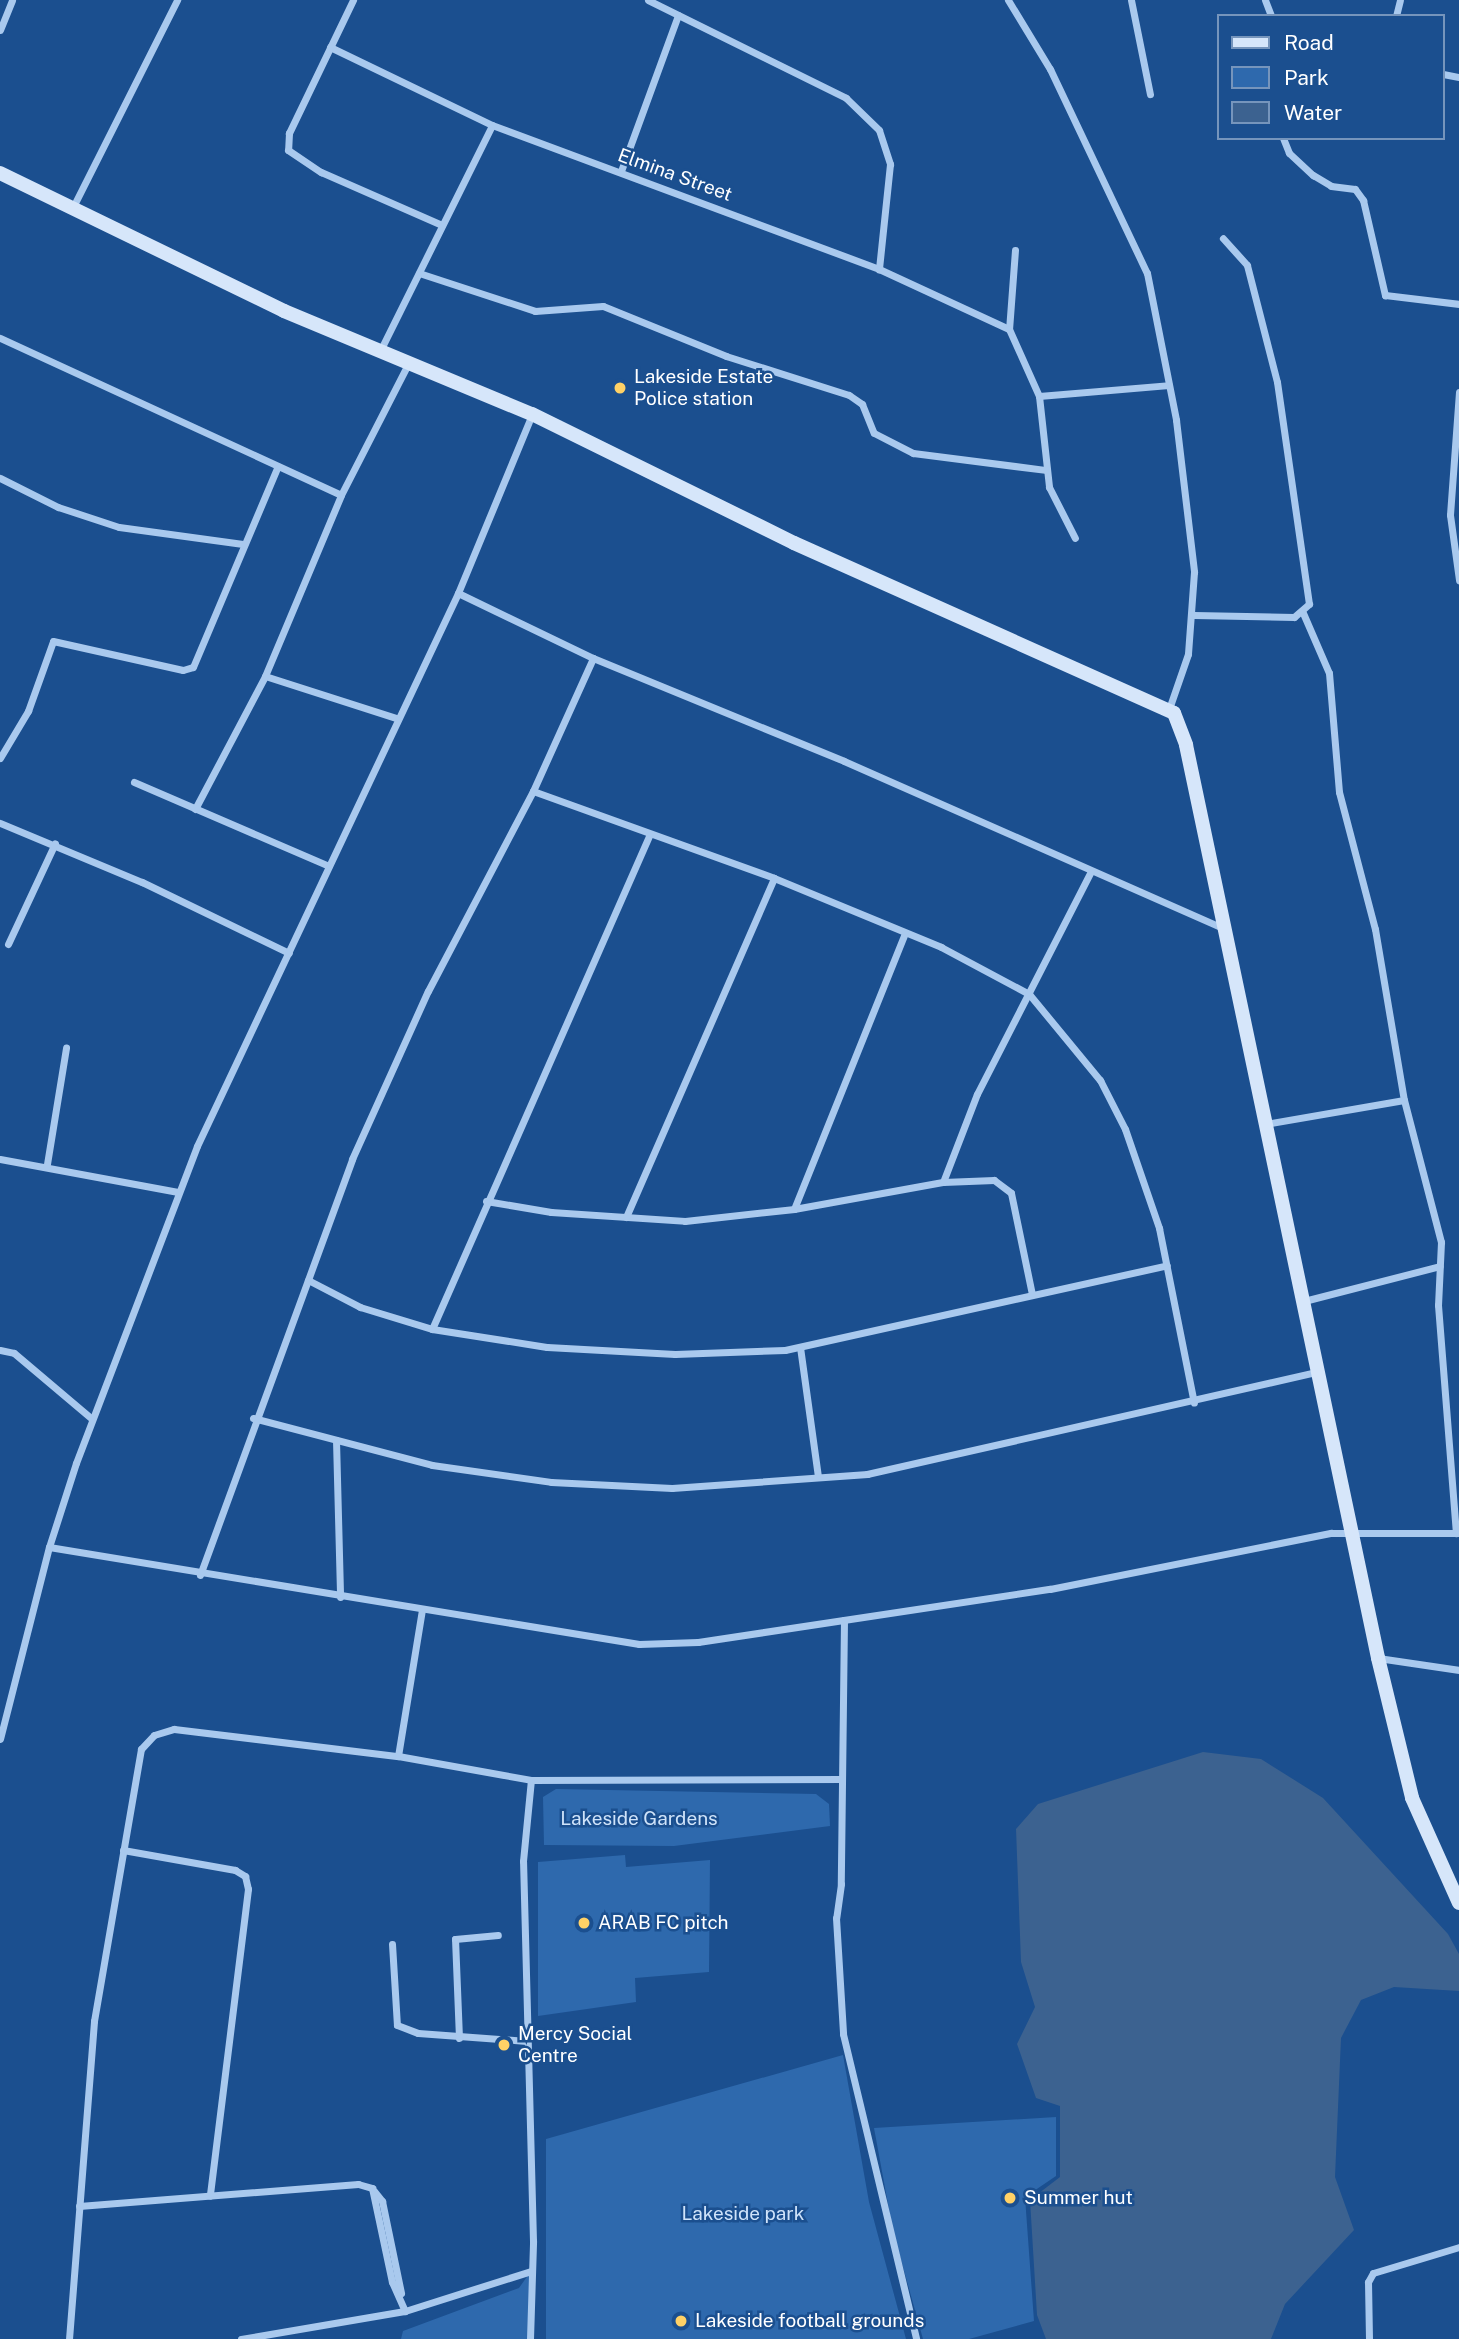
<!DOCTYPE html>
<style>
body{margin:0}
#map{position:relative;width:1459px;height:2339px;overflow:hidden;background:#1b4f8f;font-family:"Public Sans",sans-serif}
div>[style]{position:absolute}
.green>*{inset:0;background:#2e69ad}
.water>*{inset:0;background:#3c6290}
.street>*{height:7px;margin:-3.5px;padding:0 3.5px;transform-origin:3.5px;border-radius:3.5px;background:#a9c9ee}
.secondary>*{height:14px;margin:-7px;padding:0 7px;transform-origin:7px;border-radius:7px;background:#d6e6fa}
.dots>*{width:19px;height:19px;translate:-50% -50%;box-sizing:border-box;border:4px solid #1b4f8f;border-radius:50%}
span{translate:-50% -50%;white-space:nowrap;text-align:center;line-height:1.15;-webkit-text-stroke:5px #1b4f8f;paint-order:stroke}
.street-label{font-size:19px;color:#fff}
.poi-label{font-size:19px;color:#fff}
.left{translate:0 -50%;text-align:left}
.park-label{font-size:19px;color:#cfe3fa}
.legend{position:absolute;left:1217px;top:14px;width:228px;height:126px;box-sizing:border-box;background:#1b4f8f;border:2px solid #7695bc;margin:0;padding:9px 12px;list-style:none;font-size:21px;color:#fff}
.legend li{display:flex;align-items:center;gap:14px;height:35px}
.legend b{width:35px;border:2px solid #7695bc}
</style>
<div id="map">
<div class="green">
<i style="clip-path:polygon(556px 1789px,816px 1794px,829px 1804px,830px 1826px,674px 1846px,544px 1845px,543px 1797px)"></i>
<i style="clip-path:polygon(625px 1855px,626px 1867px,710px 1860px,709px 1972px,635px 1978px,636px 2002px,538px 2016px,538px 1862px)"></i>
<i style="clip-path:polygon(843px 2055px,869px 2202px,906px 2339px,546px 2339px,546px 2139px)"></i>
<i style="clip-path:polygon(1056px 2117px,1056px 2176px,1025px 2197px,1034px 2321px,969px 2339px,923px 2339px,893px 2231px,874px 2128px)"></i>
<i style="clip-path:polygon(531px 2271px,530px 2339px,401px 2339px,403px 2331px,519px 2288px)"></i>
</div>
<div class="water">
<i style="clip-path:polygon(1203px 1752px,1261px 1759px,1323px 1798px,1448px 1934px,1459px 1954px,1459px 1991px,1394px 1987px,1361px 2000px,1341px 2038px,1335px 2177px,1354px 2230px,1285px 2304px,1271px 2339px,1046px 2339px,1037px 2315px,1030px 2200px,1060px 2177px,1060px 2106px,1036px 2098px,1017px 2044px,1035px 2007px,1021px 1962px,1016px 1829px,1038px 1804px)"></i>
</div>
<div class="street">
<i style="left:353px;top:0;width:148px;rotate:115.7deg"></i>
<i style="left:289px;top:133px;width:17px;rotate:93deg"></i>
<i style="left:288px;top:150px;width:40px;rotate:34deg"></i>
<i style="left:321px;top:172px;width:132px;rotate:23.7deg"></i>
<i style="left:648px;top:0;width:221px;rotate:26.3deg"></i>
<i style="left:846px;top:98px;width:46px;rotate:44.1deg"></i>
<i style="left:879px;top:130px;width:36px;rotate:72deg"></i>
<i style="left:890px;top:164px;width:106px;rotate:96deg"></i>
<i style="left:1008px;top:0;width:81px;rotate:58.7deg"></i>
<i style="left:1050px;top:69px;width:226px;rotate:64.6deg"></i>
<i style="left:1147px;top:273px;width:150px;rotate:78.8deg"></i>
<i style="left:1176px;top:420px;width:153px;rotate:83.2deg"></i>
<i style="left:1194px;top:572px;width:82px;rotate:94.2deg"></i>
<i style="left:1188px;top:654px;width:58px;rotate:109.1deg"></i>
<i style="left:1131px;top:0;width:96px;rotate:78.6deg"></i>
<i style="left:1265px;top:0;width:17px;rotate:69deg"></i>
<i style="left:1396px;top:16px;width:16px;rotate:-76deg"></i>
<i style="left:0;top:30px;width:32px;rotate:-68deg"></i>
<i style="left:330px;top:47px;width:180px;rotate:25.7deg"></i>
<i style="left:492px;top:125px;width:413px;rotate:20.4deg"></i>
<i style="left:879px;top:269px;width:143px;rotate:24.8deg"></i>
<i style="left:1443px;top:74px;width:16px;rotate:11deg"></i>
<i style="left:1283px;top:138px;width:16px;rotate:68deg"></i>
<i style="left:1289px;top:153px;width:33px;rotate:43deg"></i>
<i style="left:1313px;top:175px;width:21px;rotate:31deg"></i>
<i style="left:1331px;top:186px;width:24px;rotate:7deg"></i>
<i style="left:1355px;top:189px;width:14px;rotate:54deg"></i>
<i style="left:1363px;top:200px;width:98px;rotate:77deg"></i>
<i style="left:1385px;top:295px;width:75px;rotate:6.9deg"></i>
<i style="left:621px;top:171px;width:166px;rotate:-69.9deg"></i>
<i style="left:73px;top:207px;width:232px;rotate:-63.3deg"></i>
<i style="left:1015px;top:250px;width:79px;rotate:94.3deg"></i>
<i style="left:1009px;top:329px;width:73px;rotate:65.9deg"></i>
<i style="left:1039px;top:396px;width:92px;rotate:83.7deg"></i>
<i style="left:1049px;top:487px;width:57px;rotate:63deg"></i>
<i style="left:419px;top:273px;width:122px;rotate:18.1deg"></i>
<i style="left:535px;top:311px;width:68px;rotate:-4.2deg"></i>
<i style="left:603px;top:306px;width:133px;rotate:22.1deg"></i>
<i style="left:726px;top:356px;width:129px;rotate:17.6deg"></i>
<i style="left:849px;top:395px;width:16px;rotate:35deg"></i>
<i style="left:862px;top:404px;width:31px;rotate:68deg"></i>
<i style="left:874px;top:433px;width:44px;rotate:27.1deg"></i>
<i style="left:913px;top:453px;width:133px;rotate:7.3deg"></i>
<i style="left:0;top:338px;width:375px;rotate:24.7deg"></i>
<i style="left:380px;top:351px;width:252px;rotate:-63.6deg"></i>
<i style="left:1459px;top:392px;width:123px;rotate:94.2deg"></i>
<i style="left:1450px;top:515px;width:66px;rotate:82.1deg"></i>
<i style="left:1039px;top:396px;width:130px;rotate:-4.8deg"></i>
<i style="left:0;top:478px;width:65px;rotate:26.6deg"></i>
<i style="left:58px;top:507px;width:64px;rotate:18.2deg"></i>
<i style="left:119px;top:527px;width:125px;rotate:7.8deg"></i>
<i style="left:458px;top:593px;width:150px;rotate:25.7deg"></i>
<i style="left:593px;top:658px;width:271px;rotate:22.3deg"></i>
<i style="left:844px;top:761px;width:413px;rotate:23.8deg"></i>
<i style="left:1303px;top:613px;width:65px;rotate:66.6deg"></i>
<i style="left:1329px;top:673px;width:119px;rotate:85.2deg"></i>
<i style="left:1339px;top:792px;width:142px;rotate:75.3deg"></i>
<i style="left:1375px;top:929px;width:173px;rotate:80.4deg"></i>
<i style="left:1404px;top:1100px;width:147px;rotate:75.4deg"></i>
<i style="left:1441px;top:1242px;width:63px;rotate:92.7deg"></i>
<i style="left:1438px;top:1305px;width:229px;rotate:85.5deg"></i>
<i style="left:1194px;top:615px;width:100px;rotate:1.1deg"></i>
<i style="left:1294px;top:617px;width:20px;rotate:-41deg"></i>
<i style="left:1309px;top:604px;width:224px;rotate:-98.2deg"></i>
<i style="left:1277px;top:382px;width:121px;rotate:-104.4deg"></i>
<i style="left:1247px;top:265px;width:36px;rotate:-132deg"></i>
<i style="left:265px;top:676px;width:138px;rotate:17.8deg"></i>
<i style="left:0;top:758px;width:55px;rotate:-59.2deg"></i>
<i style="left:28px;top:711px;width:74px;rotate:-70.3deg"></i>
<i style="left:53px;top:641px;width:133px;rotate:12.6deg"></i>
<i style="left:183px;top:670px;width:10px;rotate:-17deg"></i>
<i style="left:193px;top:667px;width:218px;rotate:-67.1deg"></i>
<i style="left:134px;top:782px;width:212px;rotate:23.3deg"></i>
<i style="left:533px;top:791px;width:256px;rotate:19.8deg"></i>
<i style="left:774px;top:878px;width:181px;rotate:22.4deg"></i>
<i style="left:941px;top:947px;width:100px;rotate:28.1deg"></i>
<i style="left:1029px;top:994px;width:112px;rotate:50.5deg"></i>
<i style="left:1100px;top:1080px;width:55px;rotate:63deg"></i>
<i style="left:1125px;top:1129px;width:105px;rotate:71deg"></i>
<i style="left:1159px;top:1228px;width:178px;rotate:78.7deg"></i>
<i style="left:195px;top:809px;width:150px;rotate:-62.2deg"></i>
<i style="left:265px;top:676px;width:196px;rotate:-67.2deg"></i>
<i style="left:341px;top:495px;width:147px;rotate:-62.9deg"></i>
<i style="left:0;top:823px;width:154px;rotate:22.6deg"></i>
<i style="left:142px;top:882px;width:163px;rotate:25.8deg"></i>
<i style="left:8px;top:944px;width:111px;rotate:-65deg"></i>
<i style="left:1265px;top:1124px;width:141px;rotate:-9.8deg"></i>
<i style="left:0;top:1159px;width:181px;rotate:10.5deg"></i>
<i style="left:47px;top:1164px;width:118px;rotate:-80.7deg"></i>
<i style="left:943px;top:1182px;width:94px;rotate:-68.9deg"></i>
<i style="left:977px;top:1094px;width:250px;rotate:-62.9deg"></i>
<i style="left:486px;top:1201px;width:66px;rotate:9.6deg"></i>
<i style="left:551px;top:1212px;width:134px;rotate:3.8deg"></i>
<i style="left:685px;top:1221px;width:110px;rotate:-6.3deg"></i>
<i style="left:794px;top:1209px;width:151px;rotate:-10.3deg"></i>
<i style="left:943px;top:1182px;width:51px;rotate:-2.2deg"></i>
<i style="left:994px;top:1180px;width:21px;rotate:37deg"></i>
<i style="left:1011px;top:1193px;width:103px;rotate:78.3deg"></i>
<i style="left:794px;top:1209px;width:297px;rotate:-68.1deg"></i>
<i style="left:626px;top:1217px;width:370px;rotate:-66.4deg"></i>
<i style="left:308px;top:1280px;width:59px;rotate:27.4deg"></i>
<i style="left:360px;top:1307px;width:75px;rotate:17deg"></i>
<i style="left:432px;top:1329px;width:116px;rotate:8.9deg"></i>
<i style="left:547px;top:1347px;width:128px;rotate:3.1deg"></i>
<i style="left:675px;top:1354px;width:110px;rotate:-2.1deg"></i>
<i style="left:785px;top:1350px;width:391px;rotate:-12.5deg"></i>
<i style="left:1304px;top:1301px;width:140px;rotate:-14.4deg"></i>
<i style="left:432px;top:1329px;width:539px;rotate:-66.24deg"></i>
<i style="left:800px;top:1347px;width:131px;rotate:82.1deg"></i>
<i style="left:0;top:1350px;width:14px;rotate:12deg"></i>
<i style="left:14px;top:1353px;width:102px;rotate:40.2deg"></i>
<i style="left:253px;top:1418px;width:185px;rotate:14.7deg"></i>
<i style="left:432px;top:1465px;width:120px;rotate:8.1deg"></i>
<i style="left:551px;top:1482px;width:121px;rotate:2.8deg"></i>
<i style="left:672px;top:1488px;width:196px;rotate:-4.1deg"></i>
<i style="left:867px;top:1474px;width:461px;rotate:-12.8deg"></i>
<i style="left:336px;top:1440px;width:157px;rotate:88.5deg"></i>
<i style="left:49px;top:1547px;width:598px;rotate:9.34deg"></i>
<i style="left:639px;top:1644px;width:59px;rotate:-1.9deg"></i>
<i style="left:698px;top:1642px;width:356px;rotate:-8.6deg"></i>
<i style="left:1050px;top:1589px;width:287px;rotate:-11.3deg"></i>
<i style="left:1331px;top:1533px;width:128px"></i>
<i style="left:200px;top:1575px;width:443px;rotate:-69.9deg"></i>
<i style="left:352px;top:1159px;width:184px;rotate:-65.7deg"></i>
<i style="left:428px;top:991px;width:226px;rotate:-62.3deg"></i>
<i style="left:533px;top:791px;width:146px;rotate:-65.7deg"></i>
<i style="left:844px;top:1620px;width:264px;rotate:90.7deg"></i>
<i style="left:841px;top:1884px;width:34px;rotate:98deg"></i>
<i style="left:836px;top:1918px;width:116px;rotate:86.5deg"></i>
<i style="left:843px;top:2034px;width:314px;rotate:76.5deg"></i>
<i style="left:1378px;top:1658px;width:82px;rotate:8.4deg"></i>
<i style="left:0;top:1739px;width:198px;rotate:-75.7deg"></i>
<i style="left:49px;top:1547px;width:88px;rotate:-72.2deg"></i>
<i style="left:76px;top:1463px;width:339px;rotate:-69.1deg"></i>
<i style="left:197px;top:1146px;width:611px;rotate:-64.73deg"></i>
<i style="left:458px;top:593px;width:194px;rotate:-67.5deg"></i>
<i style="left:398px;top:1756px;width:148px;rotate:-80.7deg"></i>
<i style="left:123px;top:1850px;width:114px;rotate:10.1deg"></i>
<i style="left:235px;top:1870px;width:12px;rotate:31deg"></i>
<i style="left:245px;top:1876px;width:13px;rotate:77deg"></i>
<i style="left:248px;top:1889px;width:309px;rotate:97.1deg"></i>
<i style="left:392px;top:1944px;width:81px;rotate:86.5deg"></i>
<i style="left:397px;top:2025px;width:22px;rotate:21deg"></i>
<i style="left:418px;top:2033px;width:109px;rotate:4.2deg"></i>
<i style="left:459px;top:2038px;width:99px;rotate:-92.3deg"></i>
<i style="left:455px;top:1939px;width:43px;rotate:-5.3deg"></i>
<i style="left:374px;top:2191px;width:13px;rotate:51deg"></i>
<i style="left:382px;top:2201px;width:94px;rotate:78.3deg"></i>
<i style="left:79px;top:2206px;width:280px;rotate:-4.5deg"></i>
<i style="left:358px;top:2184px;width:15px;rotate:16deg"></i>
<i style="left:372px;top:2188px;width:96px;rotate:78deg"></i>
<i style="left:392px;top:2282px;width:32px;rotate:66deg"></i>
<i style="left:69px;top:2339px;width:319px;rotate:-85.5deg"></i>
<i style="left:94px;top:2021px;width:276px;rotate:-80.2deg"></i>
<i style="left:141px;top:1749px;width:19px;rotate:-47deg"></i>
<i style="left:154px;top:1735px;width:21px;rotate:-17deg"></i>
<i style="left:174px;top:1729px;width:226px;rotate:6.9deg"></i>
<i style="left:398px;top:1756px;width:135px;rotate:10.2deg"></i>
<i style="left:531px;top:1780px;width:311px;rotate:-0.2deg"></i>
<i style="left:241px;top:2339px;width:166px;rotate:-9.7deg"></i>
<i style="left:405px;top:2311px;width:132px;rotate:-17.6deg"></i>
<i style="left:530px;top:2339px;width:98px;rotate:-88.2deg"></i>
<i style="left:533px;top:2241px;width:380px;rotate:-91.5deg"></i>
<i style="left:523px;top:1861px;width:81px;rotate:-84.4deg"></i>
<i style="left:1369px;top:2339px;width:57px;rotate:-91deg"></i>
<i style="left:1368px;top:2282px;width:10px;rotate:-61deg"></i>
<i style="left:1373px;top:2273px;width:90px;rotate:-16.8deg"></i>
</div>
<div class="secondary">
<i style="left:0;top:173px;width:316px;rotate:25.9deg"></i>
<i style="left:284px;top:311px;width:269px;rotate:22.6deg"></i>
<i style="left:532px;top:414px;width:292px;rotate:26.2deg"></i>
<i style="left:794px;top:543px;width:416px;rotate:24.1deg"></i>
<i style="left:1174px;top:713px;width:34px;rotate:69deg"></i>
<i style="left:1186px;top:745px;width:933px;rotate:78.12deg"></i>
<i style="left:1378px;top:1658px;width:144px;rotate:76.3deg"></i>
<i style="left:1412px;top:1798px;width:115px;rotate:65.9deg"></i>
</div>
<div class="dots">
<i style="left:620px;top:388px;background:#ffd166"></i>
<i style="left:584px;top:1923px;background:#ffd166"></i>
<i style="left:504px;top:2045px;background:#ffd166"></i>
<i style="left:1010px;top:2198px;background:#ffd166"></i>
<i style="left:681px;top:2321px;background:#ffd166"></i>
</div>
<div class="street-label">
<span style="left:675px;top:175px;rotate:20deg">Elmina Street</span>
</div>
<div class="poi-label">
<span class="left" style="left:634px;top:388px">Lakeside Estate<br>Police station</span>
<span class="left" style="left:598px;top:1923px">ARAB FC pitch</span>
<span class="left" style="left:518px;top:2045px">Mercy Social<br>Centre</span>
<span class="left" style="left:1024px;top:2198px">Summer hut</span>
<span class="left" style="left:695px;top:2321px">Lakeside football grounds</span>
</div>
<div class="park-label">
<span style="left:639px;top:1819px">Lakeside Gardens</span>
<span style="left:743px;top:2214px">Lakeside park</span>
</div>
<ul class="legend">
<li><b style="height:9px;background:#d6e6fa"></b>Road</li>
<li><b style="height:19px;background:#2e69ad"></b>Park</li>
<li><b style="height:19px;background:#3c6290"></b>Water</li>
</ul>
</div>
